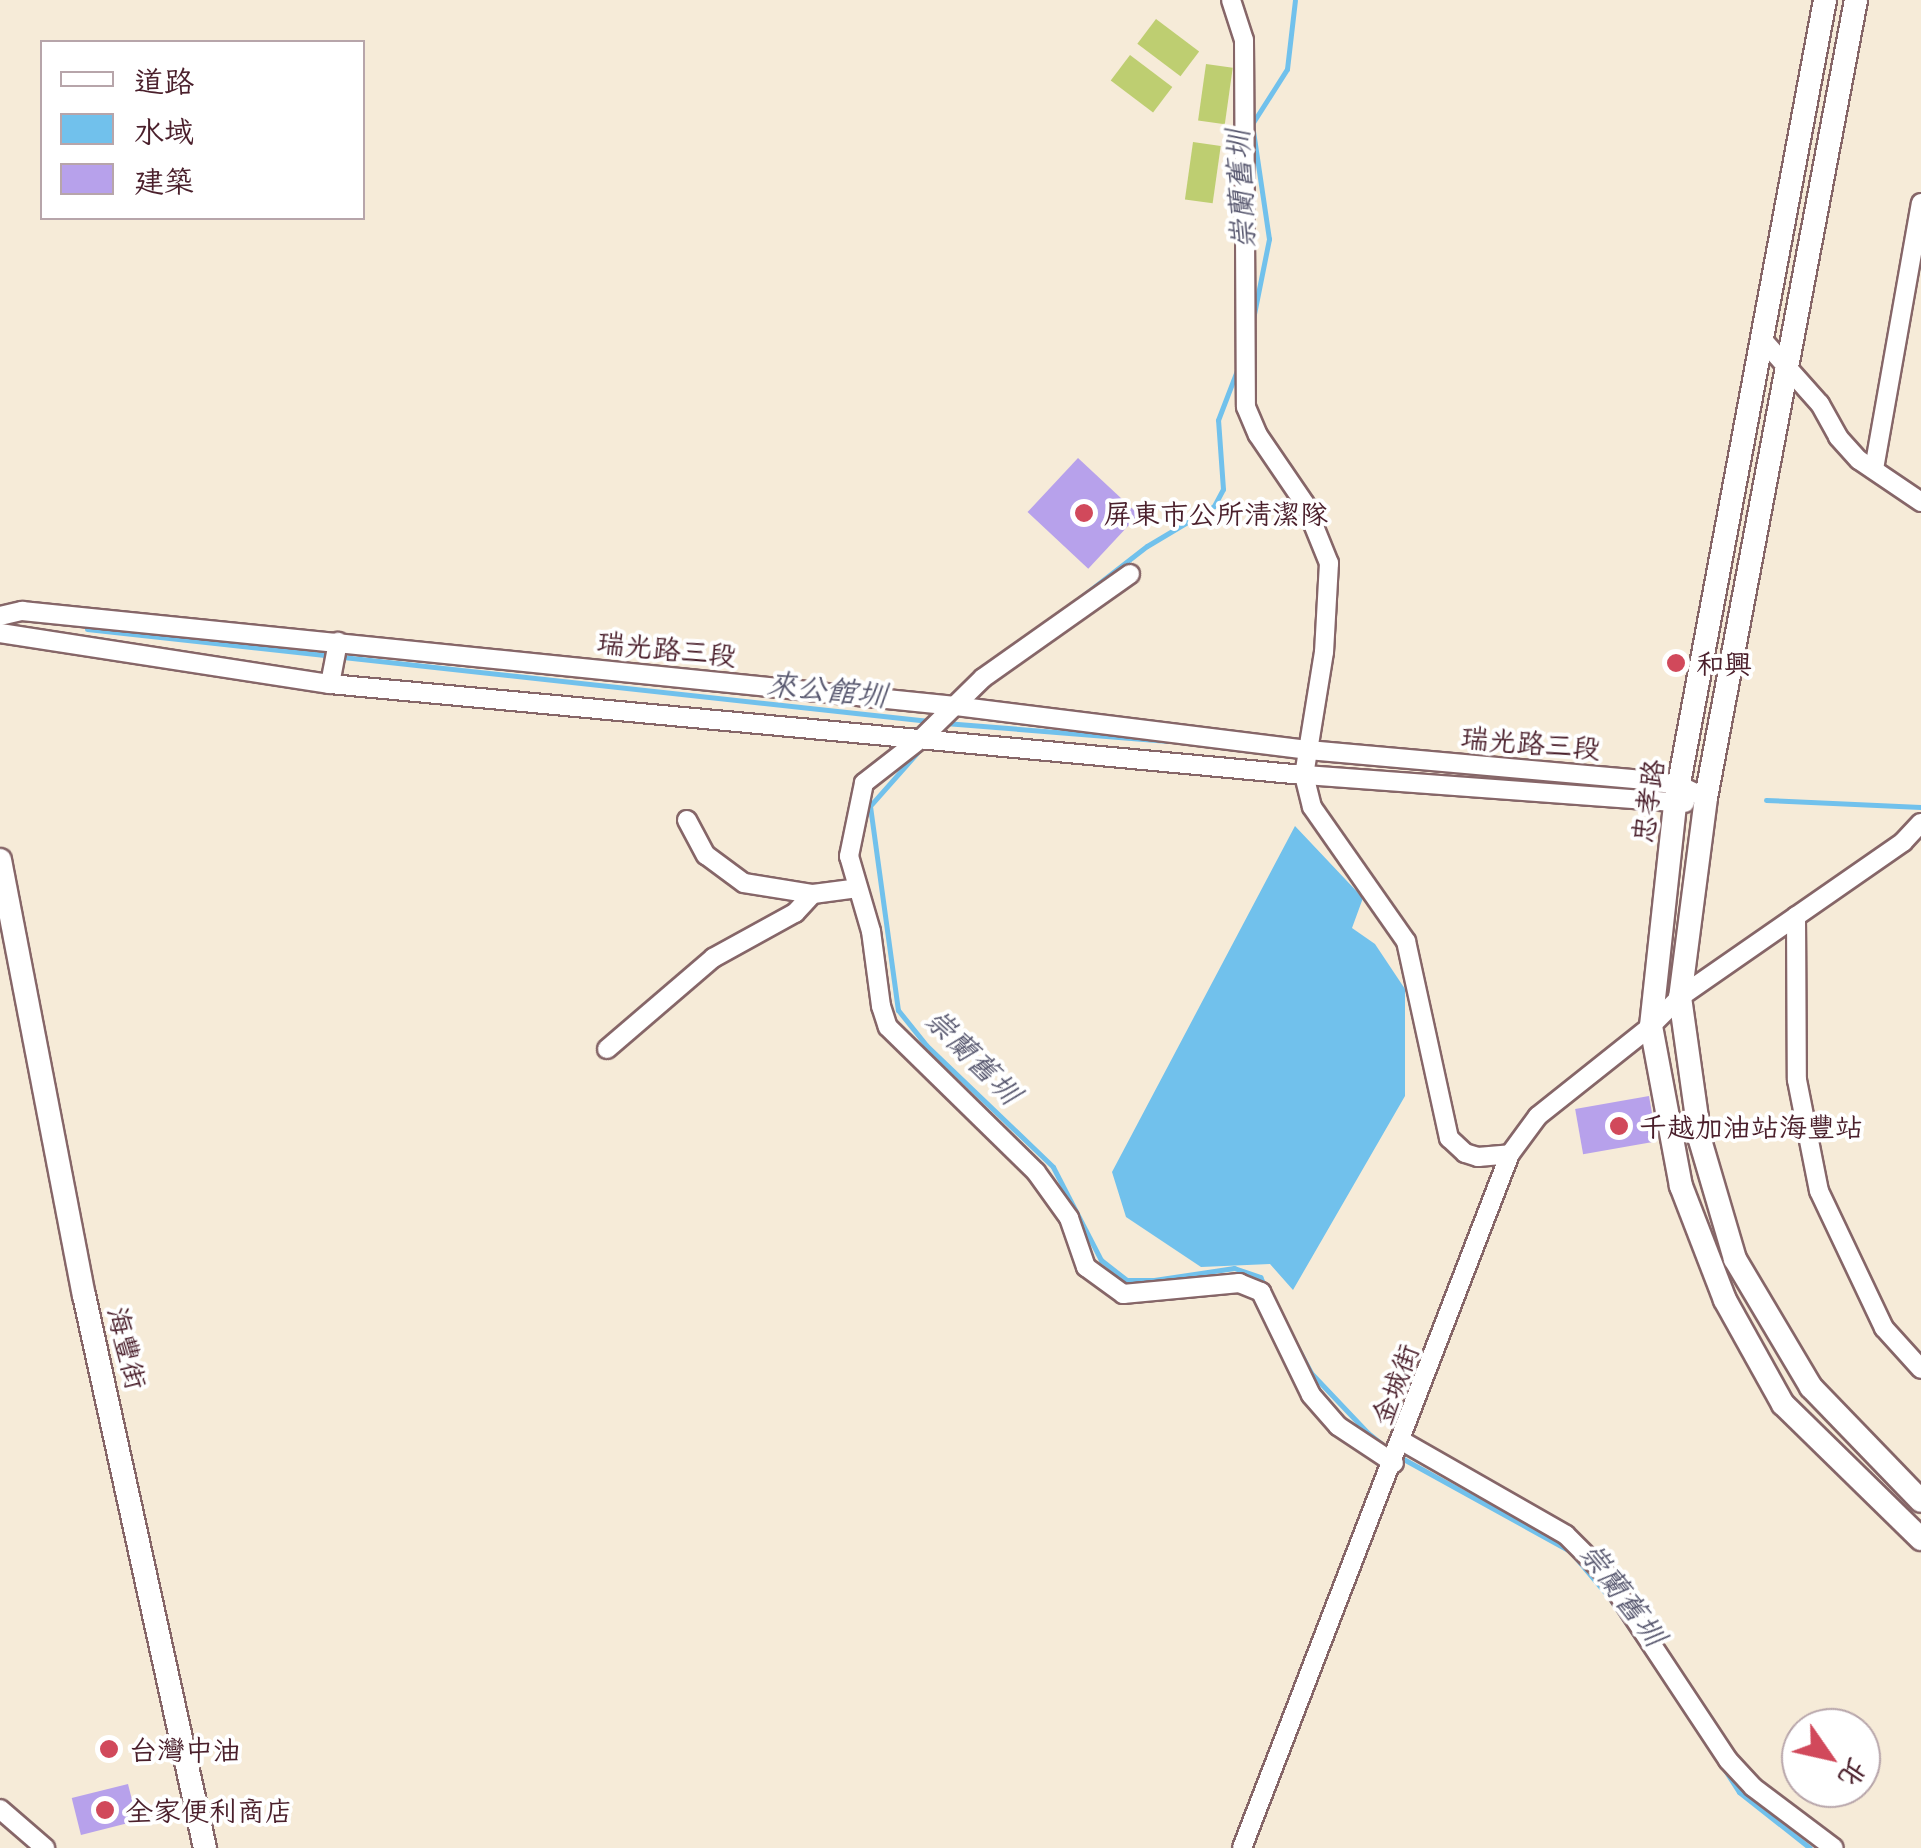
<!DOCTYPE html>
<meta charset="utf-8">
<style>
body{margin:0}
#map{position:relative;width:1921px;height:1848px;overflow:hidden;background:#f6ebd8;font-family:"Playpen Sans","LXGW WenKai TC",sans-serif}
div>[style]{position:absolute}
.green>*{inset:0;background:#bece71;transform-origin:0 0}
.water>*{inset:0;background:#71c1ec}
.stream>*{height:5px;margin:-2.5px;padding:0 2.5px;transform-origin:2.5px;border-radius:2.5px;background:#71c1ec}
.building>*{inset:0;background:#b7a1eb;transform-origin:0 0}
.roads{filter:drop-shadow(2px 0 #866668) drop-shadow(-2px 0 #866668) drop-shadow(0 2px #866668) drop-shadow(0 -2px #866668)}
.minor>*{height:18px;margin:-9px;padding:0 9px;transform-origin:9px;border-radius:9px;background:#fff}
.major>*{height:22px;margin:-11px;padding:0 11px;transform-origin:11px;border-radius:11px;background:#fff}
.dots>*{width:28px;height:28px;translate:-50% -50%;box-sizing:border-box;border:5px solid #fff;border-radius:50%}
span{translate:-50% -50%;white-space:nowrap;text-align:center;line-height:1.15;-webkit-text-stroke:8px #fff;paint-order:stroke}
.poi-label{font-size:28px;color:#4a1f2b}
.left{translate:0 -50%;text-align:left}
.street-label{font-size:28px;color:#4a1f2b}
.water-label{font-size:30px;color:#58586f;font-style:italic}
.legend{position:absolute;left:40px;top:40px;width:325px;height:180px;box-sizing:border-box;background:#fff;border:2px solid #b7a5aa;margin:0;padding:12px 18px;list-style:none;font-size:30px;color:#4a1f2b}
.legend li{display:flex;align-items:center;gap:20px;height:50px}
.legend b{width:50px;border:2px solid #b7a5aa}
.north{position:absolute;left:1781px;top:1708px;width:100px;height:100px;box-sizing:border-box;background:#fff;border:2px solid #b7a5aa;border-radius:50%;rotate:124deg;font-size:28px;font-weight:700;line-height:40px;text-align:center;color:#4a1f2b}
.north::after{content:'';display:block;margin:auto;width:35px;height:45px;background:#d1495b;clip-path:polygon(50% 0,100% 100%,50% 72%,0 100%)}
</style>
<div id="map">
<div class="green">
<i style="left:1156px;top:19px;width:54px;height:31px;rotate:37deg"></i>
<i style="left:1130px;top:55px;width:53px;height:32px;rotate:37deg"></i>
<i style="left:1206px;top:64px;width:27px;height:57px;rotate:8deg"></i>
<i style="left:1193px;top:142px;width:28px;height:58px;rotate:8deg"></i>
</div>
<div class="water">
<i style="clip-path:polygon(1295px 826px,1363px 898px,1352px 928px,1375px 944px,1405px 989px,1405px 1096px,1293px 1290px,1270px 1264px,1201px 1267px,1126px 1217px,1112px 1172px)"></i>
</div>
<div class="stream">
<i style="left:1252px;top:324px;width:87px;rotate:-78.7deg"></i>
<i style="left:1269px;top:239px;width:116px;rotate:-98.4deg"></i>
<i style="left:1252px;top:124px;width:65px;rotate:-57.5deg"></i>
<i style="left:1287px;top:69px;width:69px;rotate:-83.4deg"></i>
<i style="left:1067px;top:608px;width:101px;rotate:-37.8deg"></i>
<i style="left:1147px;top:546px;width:78px;rotate:-30.8deg"></i>
<i style="left:1214px;top:506px;width:19px;rotate:-62deg"></i>
<i style="left:1223px;top:489px;width:69px;rotate:-94.1deg"></i>
<i style="left:1218px;top:420px;width:56px;rotate:-69deg"></i>
<i style="left:87px;top:629px;width:847px;rotate:6.24deg"></i>
<i style="left:945px;top:723px;width:224px;rotate:4.6deg"></i>
<i style="left:923px;top:746px;width:80px;rotate:131.5deg"></i>
<i style="left:870px;top:806px;width:206px;rotate:82.2deg"></i>
<i style="left:898px;top:1010px;width:45px;rotate:51.3deg"></i>
<i style="left:926px;top:1045px;width:176px;rotate:43.8deg"></i>
<i style="left:1053px;top:1167px;width:105px;rotate:62.7deg"></i>
<i style="left:1101px;top:1260px;width:33px;rotate:38deg"></i>
<i style="left:1127px;top:1280px;width:27px"></i>
<i style="left:1154px;top:1280px;width:81px;rotate:-8.5deg"></i>
<i style="left:1234px;top:1268px;width:28px;rotate:19deg"></i>
<i style="left:1260px;top:1277px;width:109px;rotate:62deg"></i>
<i style="left:1311px;top:1373px;width:83px;rotate:46.5deg"></i>
<i style="left:1368px;top:1433px;width:27px;rotate:39deg"></i>
<i style="left:1766px;top:800px;width:155px;rotate:2.6deg"></i>
<i style="left:1398px;top:1456px;width:196px;rotate:28.9deg"></i>
<i style="left:1570px;top:1551px;width:60px;rotate:49.7deg"></i>
<i style="left:1609px;top:1597px;width:156px;rotate:56.2deg"></i>
<i style="left:1719px;top:1761px;width:37px;rotate:57deg"></i>
<i style="left:1739px;top:1792px;width:90px;rotate:38.3deg"></i>
</div>
<div class="building">
<i style="left:1078px;top:458px;width:83px;height:74px;rotate:43deg"></i>
<i style="left:1649px;top:1096px;width:46px;height:75px;rotate:80deg"></i>
<i style="left:128px;top:1784px;width:38px;height:58px;rotate:76deg"></i>
</div>
<div class="roads">
<div class="minor">
<i style="left:1231px;top:0;width:42px;rotate:72deg"></i>
<i style="left:1244px;top:40px;width:367px;rotate:89.7deg"></i>
<i style="left:1246px;top:407px;width:30px;rotate:67deg"></i>
<i style="left:1258px;top:435px;width:83px;rotate:55.7deg"></i>
<i style="left:1305px;top:504px;width:64px;rotate:67.9deg"></i>
<i style="left:1329px;top:563px;width:89px;rotate:93.2deg"></i>
<i style="left:1324px;top:652px;width:125px;rotate:99.2deg"></i>
<i style="left:1304px;top:775px;width:33px;rotate:76deg"></i>
<i style="left:1312px;top:807px;width:164px;rotate:55deg"></i>
<i style="left:1406px;top:941px;width:202px;rotate:77.7deg"></i>
<i style="left:1449px;top:1138px;width:22px;rotate:43deg"></i>
<i style="left:1465px;top:1153px;width:14px;rotate:17deg"></i>
<i style="left:1478px;top:1157px;width:32px;rotate:-5deg"></i>
<i style="left:1762px;top:339px;width:87px;rotate:48.3deg"></i>
<i style="left:1820px;top:404px;width:38px;rotate:61deg"></i>
<i style="left:1838px;top:437px;width:31px;rotate:48deg"></i>
<i style="left:1859px;top:460px;width:75px;rotate:34.1deg"></i>
<i style="left:1874px;top:469px;width:270px;rotate:-80deg"></i>
<i style="left:1130px;top:574px;width:180px;rotate:144.7deg"></i>
<i style="left:983px;top:678px;width:84px;rotate:135.5deg"></i>
<i style="left:923px;top:737px;width:75px;rotate:142.1deg"></i>
<i style="left:864px;top:783px;width:75px;rotate:101.6deg"></i>
<i style="left:849px;top:856px;width:78px;rotate:73.7deg"></i>
<i style="left:871px;top:931px;width:76px;rotate:82.4deg"></i>
<i style="left:881px;top:1006px;width:22px;rotate:72deg"></i>
<i style="left:888px;top:1027px;width:207px;rotate:44.4deg"></i>
<i style="left:1036px;top:1172px;width:57px;rotate:54.3deg"></i>
<i style="left:1069px;top:1218px;width:52px;rotate:70.9deg"></i>
<i style="left:1086px;top:1267px;width:46px;rotate:36.1deg"></i>
<i style="left:1123px;top:1294px;width:117px;rotate:-5.4deg"></i>
<i style="left:1239px;top:1283px;width:24px;rotate:22deg"></i>
<i style="left:1261px;top:1292px;width:114px;rotate:64.1deg"></i>
<i style="left:1311px;top:1395px;width:41px;rotate:48.9deg"></i>
<i style="left:1338px;top:1426px;width:67px;rotate:33.5deg"></i>
<i style="left:0;top:616px;width:23px;rotate:-13deg"></i>
<i style="left:22px;top:611px;width:938px;rotate:5.81deg"></i>
<i style="left:955px;top:706px;width:356px;rotate:7.1deg"></i>
<i style="left:1308px;top:750px;width:336px;rotate:5.1deg"></i>
<i style="left:1643px;top:780px;width:36px;rotate:8deg"></i>
<i style="left:1679px;top:785px;width:30px;rotate:26deg"></i>
<i style="left:0;top:633px;width:334px;rotate:8.8deg"></i>
<i style="left:330px;top:684px;width:978px;rotate:5.34deg"></i>
<i style="left:1304px;top:775px;width:382px;rotate:4.2deg"></i>
<i style="left:330px;top:684px;width:43px;rotate:-79.2deg"></i>
<i style="left:687px;top:820px;width:40px;rotate:62deg"></i>
<i style="left:706px;top:855px;width:47px;rotate:36.4deg"></i>
<i style="left:744px;top:883px;width:70px;rotate:9.1deg"></i>
<i style="left:813px;top:894px;width:45px;rotate:-7.6deg"></i>
<i style="left:1796px;top:916px;width:164px;rotate:89.7deg"></i>
<i style="left:1797px;top:1080px;width:113px;rotate:78.8deg"></i>
<i style="left:1819px;top:1191px;width:152px;rotate:64.6deg"></i>
<i style="left:1884px;top:1328px;width:55px;rotate:47.9deg"></i>
<i style="left:607px;top:1049px;width:140px;rotate:-40.6deg"></i>
<i style="left:713px;top:958px;width:94px;rotate:-28.8deg"></i>
<i style="left:795px;top:913px;width:26px;rotate:-47deg"></i>
<i style="left:1402px;top:1441px;width:189px;rotate:29.8deg"></i>
<i style="left:1566px;top:1535px;width:55px;rotate:45deg"></i>
<i style="left:1605px;top:1574px;width:223px;rotate:56.5deg"></i>
<i style="left:1728px;top:1760px;width:37px;rotate:47deg"></i>
<i style="left:1753px;top:1787px;width:101px;rotate:37deg"></i>
<i style="left:0;top:1809px;width:60px;rotate:40.9deg"></i>
<i style="left:1242px;top:1848px;width:744px;rotate:-68.89deg"></i>
<i style="left:1510px;top:1154px;width:47px;rotate:-53.6deg"></i>
<i style="left:1538px;top:1116px;width:144px;rotate:-38.5deg"></i>
<i style="left:1651px;top:1026px;width:41px;rotate:-45deg"></i>
<i style="left:1680px;top:997px;width:272px;rotate:-34.8deg"></i>
<i style="left:1903px;top:842px;width:26px;rotate:-47deg"></i>
</div>
<div class="major">
<i style="left:1825px;top:0;width:819px;rotate:100.56deg"></i>
<i style="left:1675px;top:805px;width:222px;rotate:96.2deg"></i>
<i style="left:1651px;top:1026px;width:163px;rotate:79.4deg"></i>
<i style="left:1681px;top:1186px;width:122px;rotate:68.9deg"></i>
<i style="left:1725px;top:1300px;width:119px;rotate:60.9deg"></i>
<i style="left:1783px;top:1404px;width:193px;rotate:44.4deg"></i>
<i style="left:1856px;top:0;width:812px;rotate:100.65deg"></i>
<i style="left:1706px;top:798px;width:201px;rotate:97.4deg"></i>
<i style="left:1680px;top:997px;width:144px;rotate:82deg"></i>
<i style="left:1700px;top:1140px;width:124px;rotate:73.6deg"></i>
<i style="left:1735px;top:1259px;width:149px;rotate:59.3deg"></i>
<i style="left:1811px;top:1387px;width:158px;rotate:46deg"></i>
<i style="left:0;top:860px;width:443px;rotate:79.1deg"></i>
<i style="left:84px;top:1295px;width:566px;rotate:77.66deg"></i>
</div>
</div>
<div class="dots">
<i style="left:1084px;top:513px;background:#d1495b"></i>
<i style="left:1676px;top:663px;background:#d1495b"></i>
<i style="left:1619px;top:1126px;background:#d1495b"></i>
<i style="left:109px;top:1749px;background:#d1495b"></i>
<i style="left:105px;top:1810px;background:#d1495b"></i>
</div>
<div class="poi-label">
<span class="left" style="left:1104px;top:513px">屏東市公所清潔隊</span>
<span class="left" style="left:1696px;top:663px">和興</span>
<span class="left" style="left:1639px;top:1126px">千越加油站海豐站</span>
<span class="left" style="left:129px;top:1749px">台灣中油</span>
<span class="left" style="left:125px;top:1810px">全家便利商店</span>
</div>
<div class="street-label">
<span style="left:667px;top:648px;rotate:6deg">瑞光路三段</span>
<span style="left:1531px;top:742px;rotate:5deg">瑞光路三段</span>
<span style="left:1647px;top:801px;rotate:-82deg">忠孝路</span>
<span style="left:128px;top:1348px;rotate:76deg">海豐街</span>
<span style="left:1394px;top:1384px;rotate:-69deg">金城街</span>
</div>
<div class="water-label">
<span style="left:1239px;top:190px;rotate:-93deg">崇蘭舊圳</span>
<span style="left:827px;top:688px;rotate:6deg">來公館圳</span>
<span style="left:974px;top:1055px;rotate:45deg">崇蘭舊圳</span>
<span style="left:1624px;top:1593px;rotate:53deg">崇蘭舊圳</span>
</div>
<ul class="legend">
<li><b style="height:12px;background:#fff"></b>道路</li>
<li><b style="height:28px;background:#71c1ec"></b>水域</li>
<li><b style="height:28px;background:#b7a1eb"></b>建築</li>
</ul>
<div class="north">北</div>
</div>
